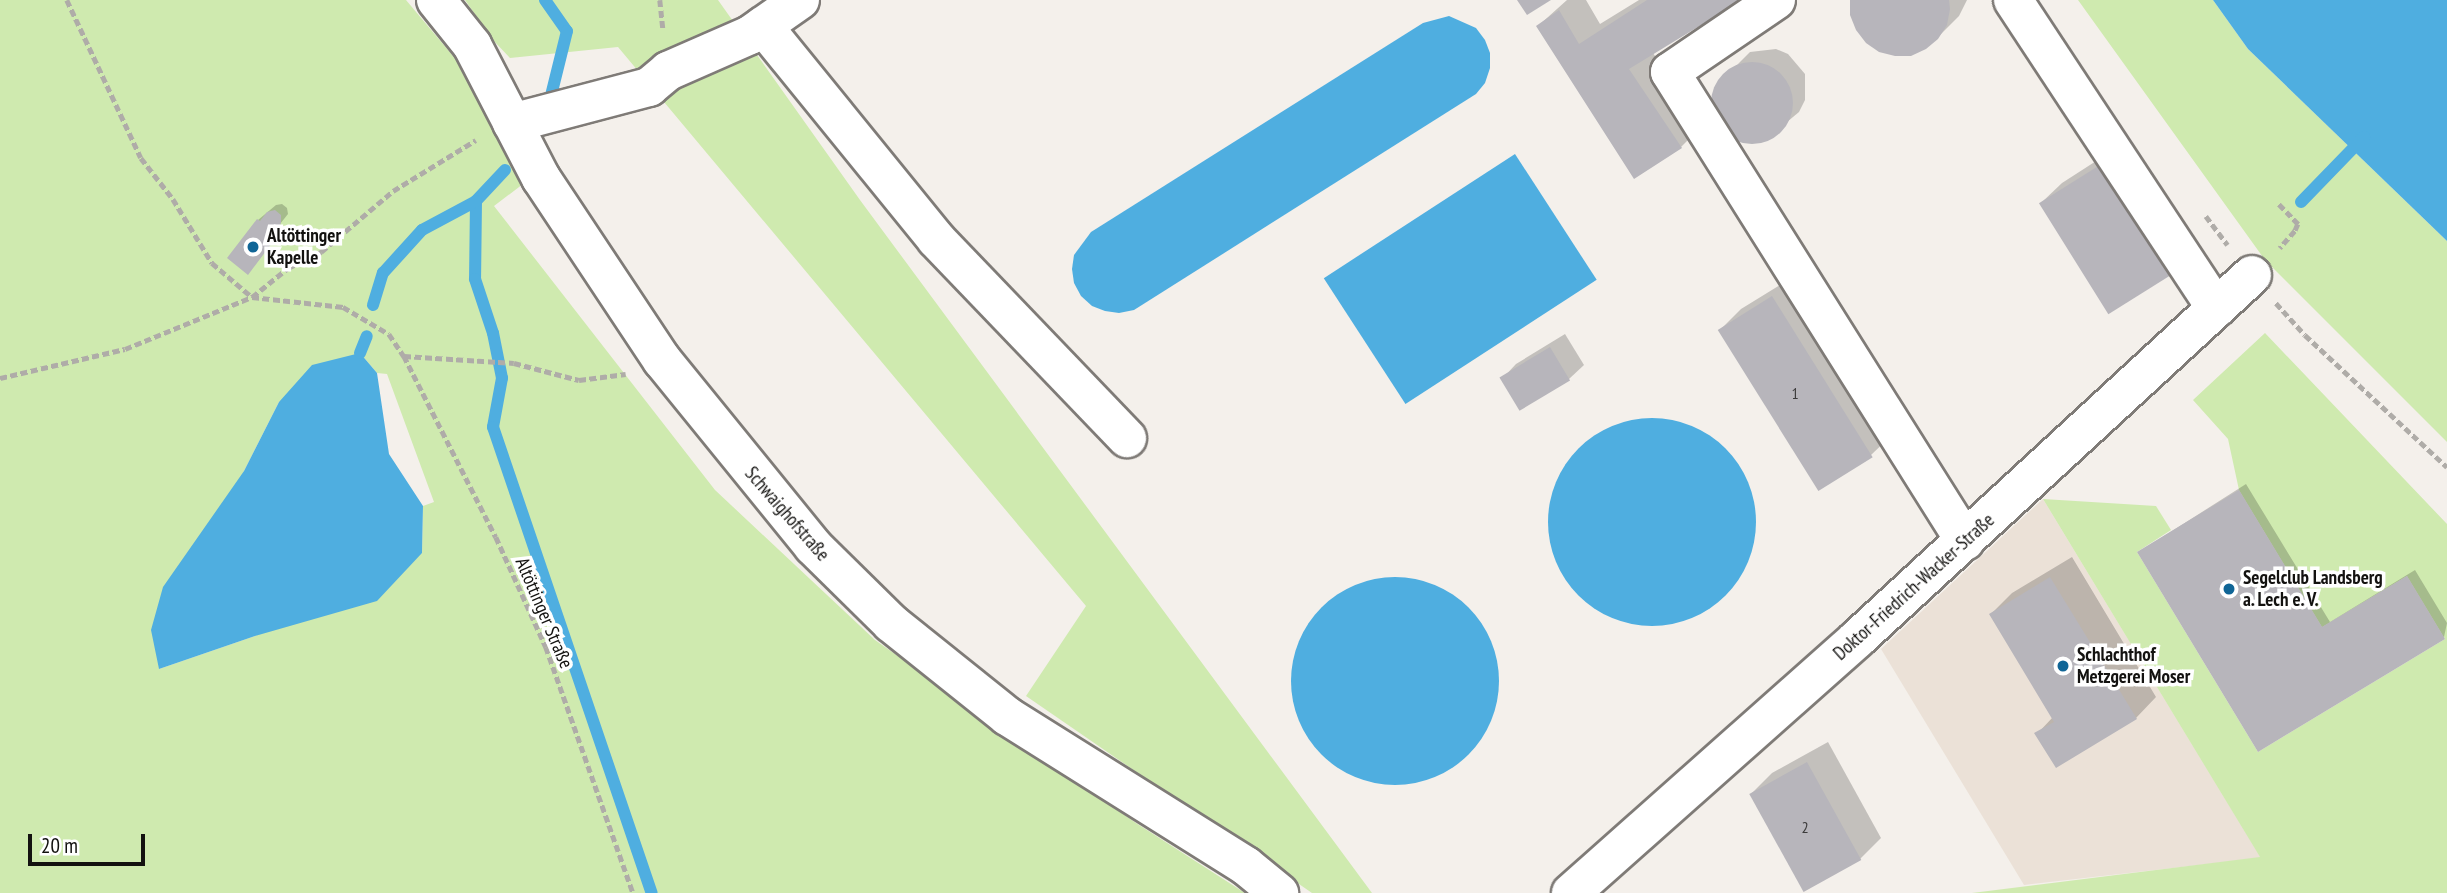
<!DOCTYPE html>
<meta charset="utf-8">
<style>
body{margin:0}
#map{position:relative;width:2447px;height:893px;overflow:hidden;background:#f4f0eb;font-family:"PT Sans Narrow",sans-serif}
div>[style]{position:absolute}
.built>*{inset:0;background:#ebe1d7}
.green>*{inset:0;background:#cfeaaf}
.water>*{inset:0;background:#4faee0;transform-origin:0 0}
.round{border-radius:50%}
.shadow>*{inset:0;background:#0003}
.stream>*{height:12px;margin:-6px;padding:0 6px;transform-origin:6px;border-radius:6px;background:#4faee0}
.building>*{inset:0;background:#b7b5bb;transform-origin:0 0}
.path>*{height:4.5px;margin-top:-2.25px;transform-origin:0;background:repeating-linear-gradient(90deg,#afaca8 0 7px,transparent 0 10.5px)}
.roads{filter:drop-shadow(2px 0 #7f7b77) drop-shadow(-2px 0 #7f7b77) drop-shadow(0 2px #7f7b77) drop-shadow(0 -2px #7f7b77)}
.minor>*{height:38px;margin:-19px;padding:0 19px;transform-origin:19px;border-radius:19px;background:#fff}
.dots>*{width:19px;height:19px;translate:-50% -50%;box-sizing:border-box;border:4px solid #fff;border-radius:50%}
span{translate:-50% -50%;white-space:nowrap;text-align:center;line-height:1.15;-webkit-text-stroke:7px #fff;paint-order:stroke}
.number-label{font-size:16px;color:#3c3b3b}
.number-label span{-webkit-text-stroke-width:0}
.poi-label{font-size:19px;color:#131210;font-weight:700}
.left{translate:0 -50%;text-align:left}
.street-label{font-size:19px;color:#131210}
.scale{position:absolute;left:28px;top:834px;width:117px;height:32px;box-sizing:border-box;border:4px solid #131210;border-top:0;padding-left:9px;font-size:21px;line-height:24px;white-space:nowrap;color:#131210;-webkit-text-stroke:5px #fff;paint-order:stroke}
</style>
<div id="map">
<div class="built">
<i style="clip-path:polygon(2043px 499px,2261px 858px,2024px 885px,1881px 649px)"></i>
</div>
<div class="green">
<i style="clip-path:polygon(evenodd,0 0,406px 0,469px 75px,523px 184px,494px 206px,715px 490px,875px 640px,1136px 823px,1245px 893px,0 893px,0 0,360px 353px,377px 373px,387px 374px,434px 502px,423px 506px,422px 553px,255px 636px,159px 669px,244px 471px,279px 402px,360px 353px)"></i>
<i style="clip-path:polygon(465px 0,718px 0,860px 200px,1372px 893px,1312px 893px,1026px 696px,1086px 606px,618px 47px,510px 58px,492px 39px)"></i>
<i style="clip-path:polygon(2078px 0,2213px 0,2248px 49px,2447px 241px,2447px 442px,2265px 260px)"></i>
<i style="clip-path:polygon(2265px 333px,2447px 524px,2447px 893px,1972px 893px,2260px 857px,2043px 499px,2156px 506px,2171px 530px,2137px 552px,2258px 752px,2445px 639px,2407px 576px,2322px 627px,2239px 490px,2228px 439px,2193px 400px)"></i>
</div>
<div class="water">
<i style="clip-path:polygon(2213px 0,2447px 0,2447px 241px,2248px 49px)"></i>
<i style="clip-path:polygon(1449px 16px,1476px 28px,1485px 40px,1490px 53px,1490px 68px,1485px 83px,1476px 94px,1134px 310px,1119px 313px,1105px 311px,1092px 306px,1081px 296px,1074px 283px,1072px 269px,1074px 255px,1091px 232px,1423px 23px)"></i>
<i style="left:1515px;top:154px;width:150px;height:228px;rotate:57deg"></i>
<i style="clip-path:polygon(360px 353px,377px 373px,389px 454px,423px 506px,422px 553px,377px 601px,255px 636px,159px 669px,151px 630px,163px 587px,244px 471px,279px 402px,312px 365px)"></i>
<i class="round" style="left:1548px;top:418px;width:208px;height:208px"></i>
<i class="round" style="left:1291px;top:577px;width:208px;height:208px"></i>
</div>
<div class="shadow">
<i style="clip-path:polygon(1567px 0,1586px 0,1600px 24px,1639px 0,1739px 0,1653px 53px,1702px 126px,1681px 147px,1538px 26px)"></i>
<i style="clip-path:polygon(1852px 0,1967px 0,1959px 16px,1937px 38px)"></i>
<i style="clip-path:polygon(1776px 49px,1788px 54px,1805px 74px,1805px 100px,1799px 112px,1763px 142px,1737px 141px,1717px 124px,1712px 98px,1716px 86px,1750px 52px)"></i>
<i style="clip-path:polygon(2121px 145px,2189px 254px,2168px 275px,2041px 203px,2062px 183px)"></i>
<i style="clip-path:polygon(282px 204px,287px 208px,288px 214px,280px 224px,284px 227px,248px 272px,258px 220px,276px 205px)"></i>
<i style="clip-path:polygon(1793px 277px,1892px 435px,1871px 455px,1819px 488px,1720px 330px,1741px 309px)"></i>
<i style="clip-path:polygon(1565px 334px,1584px 365px,1569px 379px,1502px 379px,1516px 364px)"></i>
<i style="clip-path:polygon(2246px 484px,2330px 622px,2415px 570px,2447px 623px,2444px 637px,2259px 750px,2139px 552px)"></i>
<i style="clip-path:polygon(2072px 557px,2156px 697px,2136px 718px,2037px 734px,2053px 717px,1991px 614px,2012px 593px)"></i>
<i style="clip-path:polygon(1828px 742px,1881px 838px,1860px 859px,1751px 794px,1772px 773px)"></i>
</div>
<div class="stream">
<i style="left:545px;top:0;width:38px;rotate:55deg"></i>
<i style="left:567px;top:31px;width:75px;rotate:103.9deg"></i>
<i style="left:505px;top:170px;width:42px;rotate:133.1deg"></i>
<i style="left:476px;top:201px;width:78px;rotate:90.7deg"></i>
<i style="left:475px;top:279px;width:57px;rotate:71.6deg"></i>
<i style="left:493px;top:333px;width:46px;rotate:78.7deg"></i>
<i style="left:502px;top:378px;width:50px;rotate:100.4deg"></i>
<i style="left:493px;top:427px;width:492px;rotate:71.2deg"></i>
<i style="left:2301px;top:202px;width:91px;rotate:-45.9deg"></i>
<i style="left:373px;top:305px;width:34px;rotate:-73deg"></i>
<i style="left:383px;top:273px;width:58px;rotate:-47.8deg"></i>
<i style="left:422px;top:230px;width:61px;rotate:-28.2deg"></i>
<i style="left:360px;top:353px;width:18px;rotate:-68deg"></i>
</div>
<div class="building">
<i style="clip-path:polygon(1517px 0,1551px 0,1527px 15px)"></i>
<i style="clip-path:polygon(1647px 0,1742px 0,1629px 69px,1682px 148px,1634px 179px,1536px 26px,1559px 10px,1579px 44px)"></i>
<i style="clip-path:polygon(1850px 0,1949px 0,1950px 9px,1947px 25px,1938px 39px,1926px 49px,1911px 56px,1895px 56px,1879px 52px,1866px 43px,1856px 30px,1850px 15px)"></i>
<i class="round" style="left:1711px;top:62px;width:82px;height:82px"></i>
<i style="left:2100px;top:165px;width:131px;height:72px;rotate:58deg"></i>
<i style="clip-path:polygon(275px 210px,281px 215px,281px 223px,275px 232px,278px 235px,248px 275px,227px 258px,257px 219px,260px 221px,267px 212px)"></i>
<i style="left:1772px;top:296px;width:190px;height:64px;rotate:58deg"></i>
<i style="left:1550px;top:347px;width:39px;height:59px;rotate:59deg"></i>
<i style="clip-path:polygon(2239px 490px,2322px 627px,2407px 576px,2445px 639px,2258px 752px,2137px 552px)"></i>
<i style="clip-path:polygon(2050px 577px,2137px 719px,2056px 768px,2034px 733px,2054px 722px,1989px 614px)"></i>
<i style="left:1807px;top:762px;width:112px;height:66px;rotate:61deg"></i>
</div>
<div class="path">
<i style="left:67px;top:0;width:174px;rotate:64.9deg"></i>
<i style="left:141px;top:158px;width:52px;rotate:52deg"></i>
<i style="left:173px;top:199px;width:75px;rotate:58.6deg"></i>
<i style="left:212px;top:263px;width:52px;rotate:40.4deg"></i>
<i style="left:252px;top:297px;width:92px;rotate:6.3deg"></i>
<i style="left:343px;top:307px;width:53px;rotate:30.4deg"></i>
<i style="left:389px;top:334px;width:27px;rotate:56deg"></i>
<i style="left:404px;top:356px;width:110px;rotate:3.6deg"></i>
<i style="left:514px;top:363px;width:67px;rotate:14.7deg"></i>
<i style="left:579px;top:380px;width:47px;rotate:-7.3deg"></i>
<i style="left:660px;top:0;width:31px;rotate:84deg"></i>
<i style="left:2279px;top:204px;width:28px;rotate:46deg"></i>
<i style="left:2298px;top:224px;width:8px;rotate:113deg"></i>
<i style="left:2295px;top:231px;width:23px;rotate:131deg"></i>
<i style="left:2206px;top:216px;width:36px;rotate:53deg"></i>
<i style="left:2276px;top:303px;width:43px;rotate:47.8deg"></i>
<i style="left:2305px;top:335px;width:194px;rotate:42.9deg"></i>
<i style="left:404px;top:356px;width:203px;rotate:63.1deg"></i>
<i style="left:496px;top:537px;width:121px;rotate:65.6deg"></i>
<i style="left:546px;top:647px;width:261px;rotate:70.5deg"></i>
<i style="left:0;top:378px;width:128px;rotate:-13.1deg"></i>
<i style="left:125px;top:349px;width:137px;rotate:-22.3deg"></i>
<i style="left:252px;top:297px;width:46px;rotate:-38.9deg"></i>
<i style="left:288px;top:268px;width:37px;rotate:-26deg"></i>
<i style="left:321px;top:252px;width:94px;rotate:-40.3deg"></i>
<i style="left:393px;top:191px;width:97px;rotate:-31.6deg"></i>
</div>
<div class="roads">
<div class="minor">
<i style="left:436px;top:0;width:58px;rotate:51.3deg"></i>
<i style="left:472px;top:45px;width:150px;rotate:62.6deg"></i>
<i style="left:541px;top:178px;width:219px;rotate:56.4deg"></i>
<i style="left:662px;top:360px;width:240px;rotate:50.9deg"></i>
<i style="left:813px;top:546px;width:110px;rotate:44.6deg"></i>
<i style="left:891px;top:623px;width:149px;rotate:38.7deg"></i>
<i style="left:1007px;top:716px;width:282px;rotate:32.1deg"></i>
<i style="left:1246px;top:866px;width:43px;rotate:39.3deg"></i>
<i style="left:1776px;top:0;width:128px;rotate:145.8deg"></i>
<i style="left:1670px;top:72px;width:554px;rotate:57.83deg"></i>
<i style="left:2013px;top:0;width:369px;rotate:56.6deg"></i>
<i style="left:763px;top:26px;width:274px;rotate:50.9deg"></i>
<i style="left:936px;top:239px;width:276px;rotate:46.2deg"></i>
<i style="left:512px;top:123px;width:142px;rotate:-14.7deg"></i>
<i style="left:649px;top:87px;width:25px;rotate:-40deg"></i>
<i style="left:668px;top:71px;width:90px;rotate:-23.7deg"></i>
<i style="left:750px;top:35px;width:61px;rotate:-35deg"></i>
<i style="left:1571px;top:893px;width:383px;rotate:-41.6deg"></i>
<i style="left:1857px;top:639px;width:537px;rotate:-42.66deg"></i>
</div>
</div>
<div class="dots">
<i style="left:253px;top:247px;background:#106596"></i>
<i style="left:2229px;top:589px;background:#106596"></i>
<i style="left:2063px;top:666px;background:#106596"></i>
</div>
<div class="number-label">
<span style="left:1795px;top:393px">1</span>
<span style="left:1805px;top:827px">2</span>
</div>
<div class="poi-label">
<span class="left" style="left:267px;top:247px">Altöttinger<br>Kapelle</span>
<span class="left" style="left:2243px;top:589px">Segelclub Landsberg<br>a. Lech e. V.</span>
<span class="left" style="left:2077px;top:666px">Schlachthof<br>Metzgerei Moser</span>
</div>
<div class="street-label">
<span style="left:787px;top:514px;rotate:49deg">Schwaighofstraße</span>
<span style="left:1914px;top:587px;rotate:-42deg">Doktor-Friedrich-Wacker-Straße</span>
<span style="left:544px;top:613px;rotate:67deg">Altöttinger Straße</span>
</div>
<div class="scale">20 m</div>
</div>
